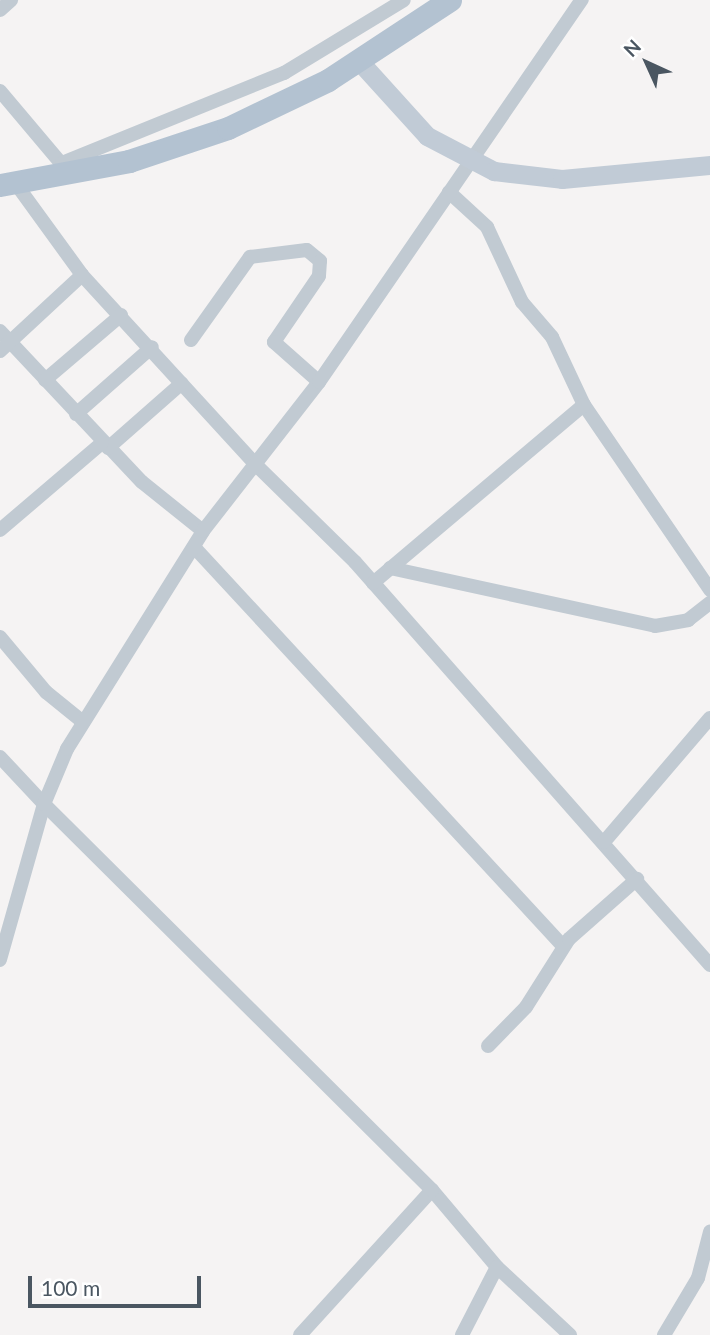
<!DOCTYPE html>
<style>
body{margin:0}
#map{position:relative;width:710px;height:1335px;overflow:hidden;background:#f5f3f3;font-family:Lato,sans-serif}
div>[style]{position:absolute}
.street>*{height:14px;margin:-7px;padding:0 7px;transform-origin:7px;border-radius:7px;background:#c1cad2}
.secondary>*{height:19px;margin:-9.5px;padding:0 9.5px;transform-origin:9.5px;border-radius:9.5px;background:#c1cbd6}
.primary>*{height:23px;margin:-11.5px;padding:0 11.5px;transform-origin:11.5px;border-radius:11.5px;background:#b3c2d1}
span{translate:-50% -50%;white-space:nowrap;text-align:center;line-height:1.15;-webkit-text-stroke:7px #fff;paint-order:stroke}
.north{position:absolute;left:612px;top:28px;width:70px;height:70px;-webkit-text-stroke:5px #fff;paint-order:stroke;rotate:315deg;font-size:19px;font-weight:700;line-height:28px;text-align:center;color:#4a5661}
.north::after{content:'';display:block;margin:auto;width:24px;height:32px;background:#4a5661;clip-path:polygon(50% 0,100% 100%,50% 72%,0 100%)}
.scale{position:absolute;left:28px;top:1276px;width:173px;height:32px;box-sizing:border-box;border:4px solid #4a5661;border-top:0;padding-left:9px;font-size:21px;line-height:24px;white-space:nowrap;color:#4a5661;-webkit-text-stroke:5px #fff;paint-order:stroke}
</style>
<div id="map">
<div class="street">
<i style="left:0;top:10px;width:15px;rotate:-42deg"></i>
<i style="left:0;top:91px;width:102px;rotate:49.8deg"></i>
<i style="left:62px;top:163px;width:240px;rotate:-22.1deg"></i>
<i style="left:284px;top:73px;width:140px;rotate:-31.3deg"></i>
<i style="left:16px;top:184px;width:112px;rotate:54deg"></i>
<i style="left:82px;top:275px;width:256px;rotate:47.5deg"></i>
<i style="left:255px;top:464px;width:140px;rotate:44.4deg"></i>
<i style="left:355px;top:562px;width:537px;rotate:48.62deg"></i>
<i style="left:449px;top:192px;width:52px;rotate:42.6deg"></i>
<i style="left:487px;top:227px;width:83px;rotate:65deg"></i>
<i style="left:522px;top:302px;width:46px;rotate:49.4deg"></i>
<i style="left:552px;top:337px;width:75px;rotate:64.8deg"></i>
<i style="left:584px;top:405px;width:224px;rotate:55.7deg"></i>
<i style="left:0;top:331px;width:207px;rotate:46.8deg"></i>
<i style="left:142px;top:482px;width:78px;rotate:38.8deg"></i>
<i style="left:191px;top:340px;width:102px;rotate:-54.6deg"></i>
<i style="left:250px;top:257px;width:57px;rotate:-7deg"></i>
<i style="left:307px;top:250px;width:17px;rotate:40deg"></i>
<i style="left:320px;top:261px;width:15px;rotate:94deg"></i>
<i style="left:319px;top:276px;width:80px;rotate:124.3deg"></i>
<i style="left:274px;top:342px;width:60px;rotate:41.6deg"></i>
<i style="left:0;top:351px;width:112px;rotate:-42.8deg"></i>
<i style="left:45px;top:380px;width:100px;rotate:-40.5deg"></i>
<i style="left:76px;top:414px;width:101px;rotate:-41.4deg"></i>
<i style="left:108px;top:448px;width:98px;rotate:-41.3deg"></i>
<i style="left:0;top:530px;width:134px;rotate:-40.5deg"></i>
<i style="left:194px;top:547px;width:543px;rotate:47.24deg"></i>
<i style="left:390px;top:568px;width:271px;rotate:12.3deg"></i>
<i style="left:655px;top:626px;width:34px;rotate:-10deg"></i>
<i style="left:688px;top:620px;width:28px;rotate:-38deg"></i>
<i style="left:373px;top:583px;width:276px;rotate:-40.2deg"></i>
<i style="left:0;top:637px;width:72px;rotate:50.1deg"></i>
<i style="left:46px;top:692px;width:48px;rotate:39deg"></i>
<i style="left:0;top:757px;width:64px;rotate:46.9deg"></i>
<i style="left:44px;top:804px;width:162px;rotate:105.8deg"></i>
<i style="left:604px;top:842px;width:163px;rotate:-49.5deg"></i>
<i style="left:488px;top:1046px;width:54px;rotate:-45.7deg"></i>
<i style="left:526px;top:1007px;width:80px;rotate:-57.7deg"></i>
<i style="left:569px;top:939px;width:91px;rotate:-41.4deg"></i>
<i style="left:432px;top:1190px;width:101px;rotate:49.8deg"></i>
<i style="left:497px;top:1267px;width:100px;rotate:43deg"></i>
<i style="left:300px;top:1335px;width:196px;rotate:-47.7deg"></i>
<i style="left:432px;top:1190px;width:547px;rotate:-135.15deg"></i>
<i style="left:44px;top:804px;width:60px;rotate:-67.3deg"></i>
<i style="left:67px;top:749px;width:257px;rotate:-58deg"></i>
<i style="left:203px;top:531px;width:189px;rotate:-52.1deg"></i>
<i style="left:319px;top:382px;width:464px;rotate:-55.5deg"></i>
<i style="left:462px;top:1335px;width:76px;rotate:-62.8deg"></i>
<i style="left:664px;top:1335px;width:66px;rotate:-59.2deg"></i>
<i style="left:698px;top:1278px;width:48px;rotate:-75.4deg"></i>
</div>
<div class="secondary">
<i style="left:360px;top:62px;width:100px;rotate:47.8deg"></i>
<i style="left:427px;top:136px;width:76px;rotate:27.6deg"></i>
<i style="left:494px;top:171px;width:68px;rotate:6.7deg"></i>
<i style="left:562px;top:179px;width:149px;rotate:-5.4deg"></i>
</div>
<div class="primary">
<i style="left:0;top:185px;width:131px;rotate:-10.5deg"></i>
<i style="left:129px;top:161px;width:104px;rotate:-18.4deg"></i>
<i style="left:228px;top:128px;width:111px;rotate:-25.6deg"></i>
<i style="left:328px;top:80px;width:146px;rotate:-33.3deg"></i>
</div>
<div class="north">N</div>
<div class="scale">100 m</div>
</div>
